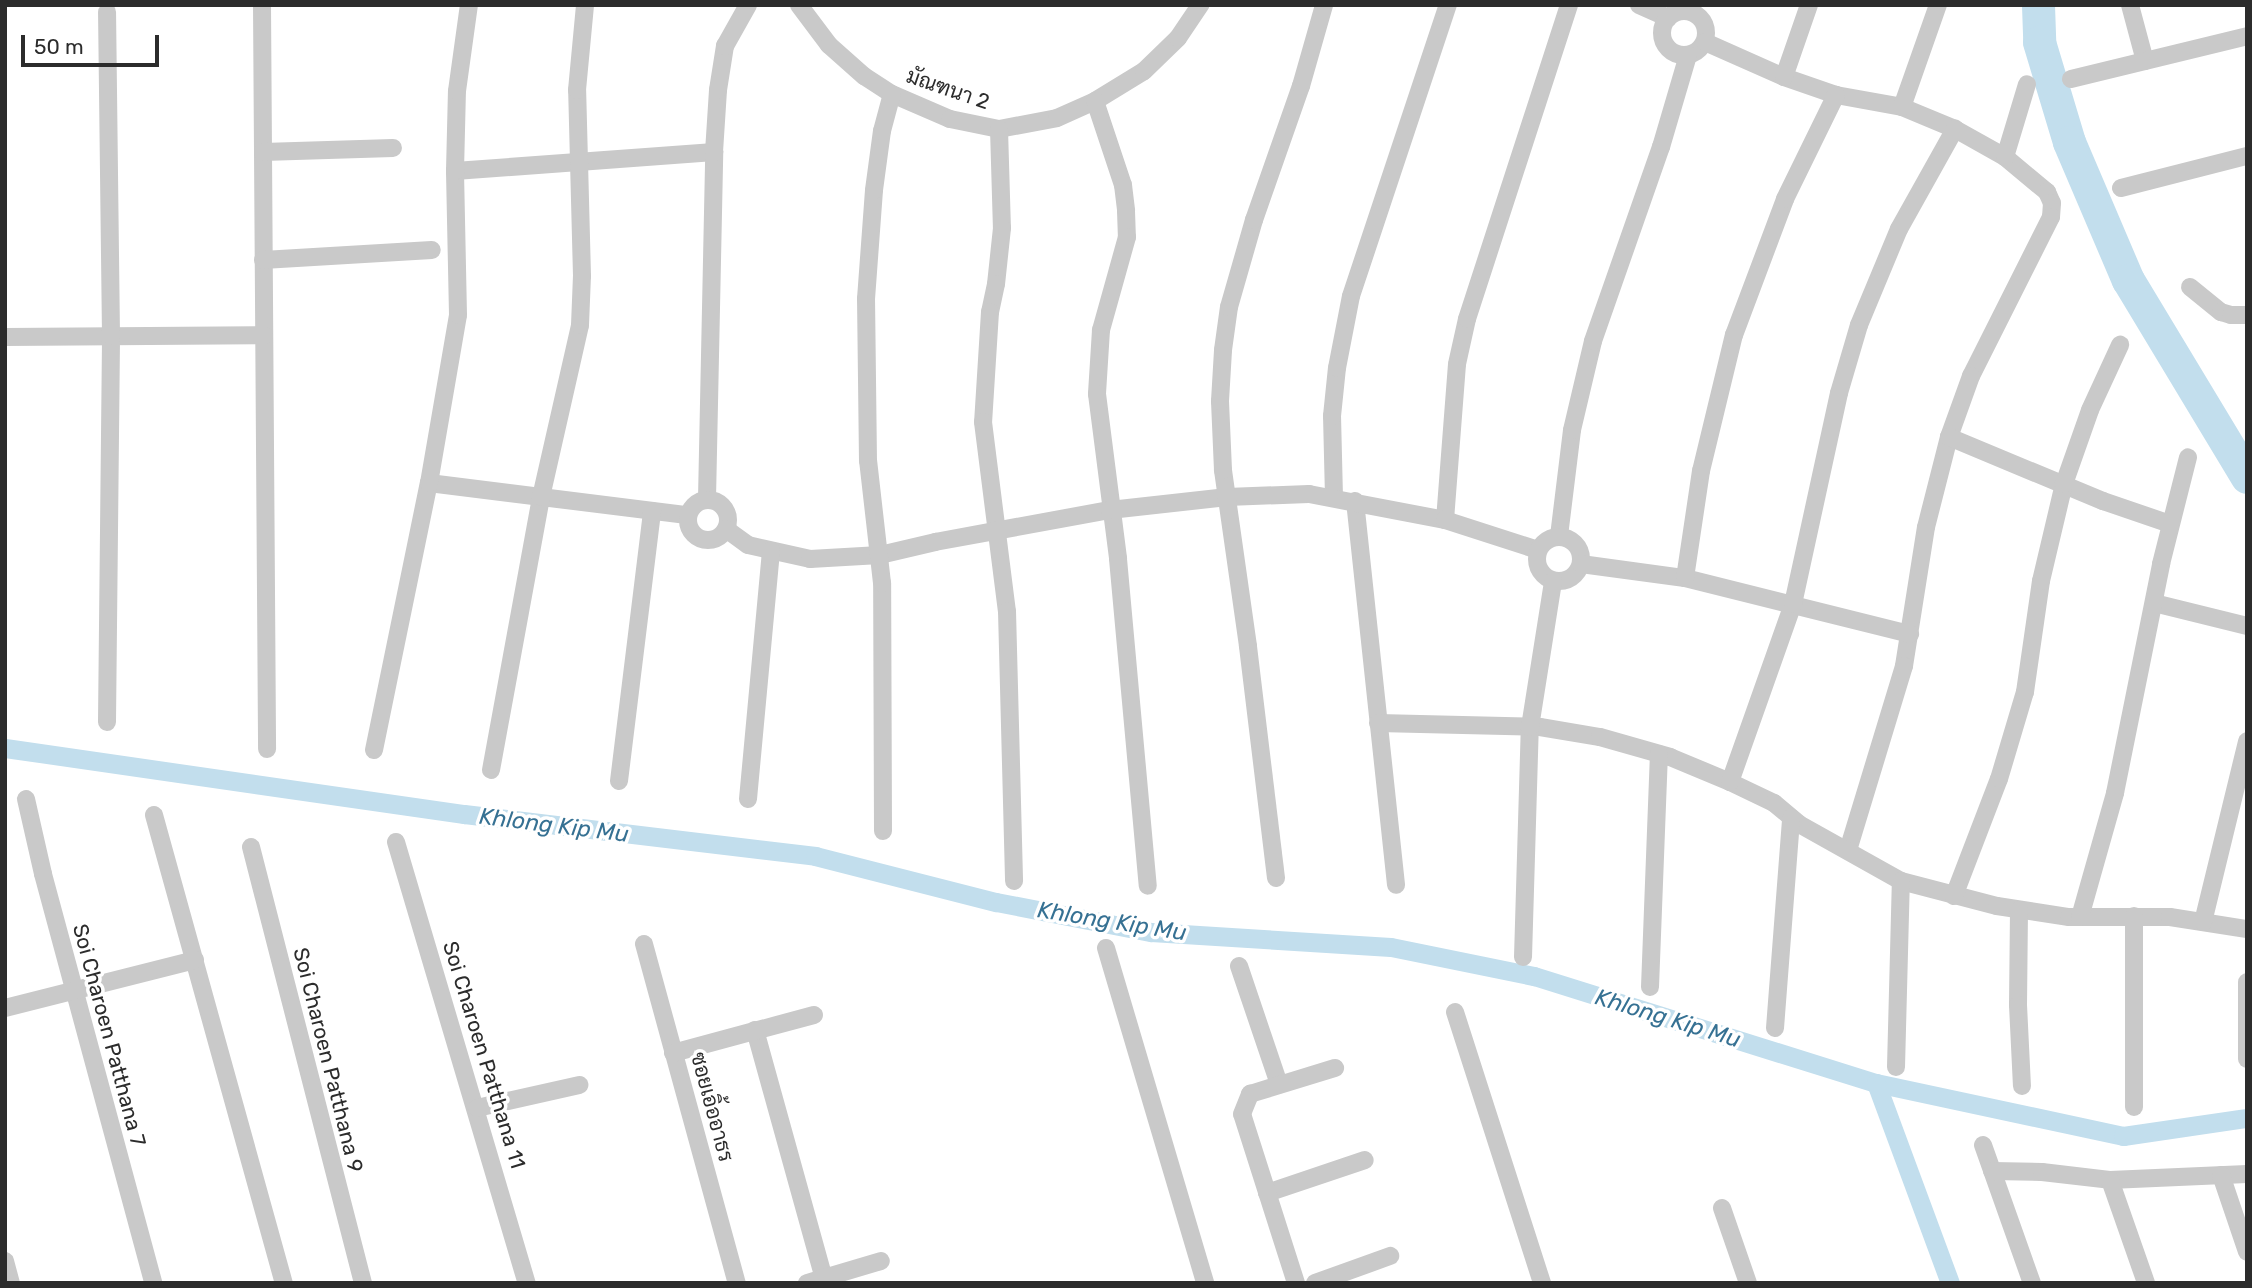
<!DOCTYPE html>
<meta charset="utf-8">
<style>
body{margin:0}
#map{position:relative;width:2252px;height:1288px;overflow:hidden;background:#fff;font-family:Rubik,Sarabun,sans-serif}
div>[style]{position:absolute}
.canal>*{height:19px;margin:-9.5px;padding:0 9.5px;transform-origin:9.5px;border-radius:9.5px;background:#c2deed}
.river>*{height:33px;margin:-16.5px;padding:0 16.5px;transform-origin:16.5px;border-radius:16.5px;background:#c2deed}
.street>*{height:18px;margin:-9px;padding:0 9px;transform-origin:9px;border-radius:9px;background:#c9c9c9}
.street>.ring{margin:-9px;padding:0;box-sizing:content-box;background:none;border:18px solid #c9c9c9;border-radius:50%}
span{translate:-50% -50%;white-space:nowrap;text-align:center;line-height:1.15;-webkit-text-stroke:7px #fff;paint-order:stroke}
.street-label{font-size:21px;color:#2c2c2c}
.water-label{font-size:23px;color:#367193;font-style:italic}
.frame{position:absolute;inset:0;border:7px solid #2c2c2c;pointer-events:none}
.scale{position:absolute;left:21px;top:35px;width:138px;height:32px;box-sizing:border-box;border:4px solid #2c2c2c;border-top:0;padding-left:9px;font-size:21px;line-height:24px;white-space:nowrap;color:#2c2c2c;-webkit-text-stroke:5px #fff;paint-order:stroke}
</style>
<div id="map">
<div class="canal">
<i style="left:5px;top:748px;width:464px;rotate:8.2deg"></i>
<i style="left:464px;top:814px;width:354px;rotate:6.8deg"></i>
<i style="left:815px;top:856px;width:187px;rotate:14.3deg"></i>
<i style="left:996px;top:902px;width:158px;rotate:11deg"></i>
<i style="left:1151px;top:932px;width:240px;rotate:3.6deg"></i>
<i style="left:1391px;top:947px;width:146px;rotate:11.5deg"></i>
<i style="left:1534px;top:976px;width:358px;rotate:17.4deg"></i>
<i style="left:1876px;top:1083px;width:253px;rotate:12.1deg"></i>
<i style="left:2123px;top:1136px;width:125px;rotate:-8.3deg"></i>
<i style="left:1876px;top:1083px;width:213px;rotate:69.7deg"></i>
</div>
<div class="river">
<i style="left:2038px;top:5px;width:37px;rotate:88deg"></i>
<i style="left:2039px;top:42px;width:104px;rotate:73.3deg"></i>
<i style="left:2069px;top:142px;width:150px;rotate:66.9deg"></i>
<i style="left:2128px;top:280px;width:230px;rotate:58.9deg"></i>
</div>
<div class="street">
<i style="left:262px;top:5px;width:744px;rotate:89.61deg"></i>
<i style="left:799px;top:5px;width:50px;rotate:53.1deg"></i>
<i style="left:829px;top:45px;width:47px;rotate:41.5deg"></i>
<i style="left:864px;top:76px;width:33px;rotate:33deg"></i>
<i style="left:892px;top:94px;width:63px;rotate:23.3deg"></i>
<i style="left:950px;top:119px;width:50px;rotate:11.5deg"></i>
<i style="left:999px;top:129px;width:59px;rotate:-10.7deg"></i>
<i style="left:1057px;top:118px;width:42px;rotate:-24.1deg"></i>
<i style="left:1095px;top:101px;width:57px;rotate:-31.5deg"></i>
<i style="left:1144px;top:71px;width:47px;rotate:-44.1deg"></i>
<i style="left:1178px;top:38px;width:40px;rotate:-56deg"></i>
<i style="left:1639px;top:5px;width:32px;rotate:24deg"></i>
<i style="left:2130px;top:5px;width:58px;rotate:75deg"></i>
<i class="ring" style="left:1662px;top:11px;width:26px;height:26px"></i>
<i style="left:1705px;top:42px;width:86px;rotate:23.9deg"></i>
<i style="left:1784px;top:77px;width:55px;rotate:19.1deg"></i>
<i style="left:1836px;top:95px;width:67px;rotate:10.3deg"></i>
<i style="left:1902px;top:107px;width:57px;rotate:22.5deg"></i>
<i style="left:1955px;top:129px;width:57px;rotate:29.2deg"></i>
<i style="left:2005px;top:157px;width:55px;rotate:39.8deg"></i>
<i style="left:2047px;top:192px;width:12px;rotate:66deg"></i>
<i style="left:2052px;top:203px;width:14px;rotate:94deg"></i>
<i style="left:2051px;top:217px;width:178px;rotate:116.7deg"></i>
<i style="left:1971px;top:376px;width:65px;rotate:109.8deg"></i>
<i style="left:1949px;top:437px;width:93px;rotate:104.3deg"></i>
<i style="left:1926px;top:527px;width:141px;rotate:99deg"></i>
<i style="left:1904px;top:666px;width:192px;rotate:106.9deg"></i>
<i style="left:1784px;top:77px;width:76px;rotate:-70.9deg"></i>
<i style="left:2071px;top:79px;width:181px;rotate:-13.7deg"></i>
<i style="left:1095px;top:101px;width:89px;rotate:71.6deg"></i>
<i style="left:1123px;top:185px;width:26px;rotate:83deg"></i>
<i style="left:1126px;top:211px;width:26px;rotate:88deg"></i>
<i style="left:1127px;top:237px;width:97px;rotate:105.6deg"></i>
<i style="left:1101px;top:330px;width:64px;rotate:93.6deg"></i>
<i style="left:1097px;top:394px;width:166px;rotate:82.7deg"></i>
<i style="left:1118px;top:559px;width:328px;rotate:84.8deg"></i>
<i style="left:1902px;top:107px;width:108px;rotate:-70.6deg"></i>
<i style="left:999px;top:129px;width:99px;rotate:88.3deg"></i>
<i style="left:1002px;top:228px;width:56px;rotate:96.1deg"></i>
<i style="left:996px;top:284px;width:29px;rotate:102deg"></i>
<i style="left:990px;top:312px;width:110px;rotate:93.6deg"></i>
<i style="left:983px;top:422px;width:191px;rotate:82.8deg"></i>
<i style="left:1007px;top:611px;width:270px;rotate:88.5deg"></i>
<i style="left:263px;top:152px;width:130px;rotate:-1.8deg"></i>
<i style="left:2005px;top:157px;width:76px;rotate:-73.2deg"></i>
<i style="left:455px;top:171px;width:260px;rotate:-4.2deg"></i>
<i style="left:2121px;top:188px;width:130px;rotate:-14.3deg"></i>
<i style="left:263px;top:260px;width:169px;rotate:-3.4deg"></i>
<i style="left:2190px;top:287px;width:40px;rotate:39deg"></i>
<i style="left:2221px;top:312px;width:10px;rotate:17deg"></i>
<i style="left:2231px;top:315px;width:16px"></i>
<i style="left:5px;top:337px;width:259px;rotate:-0.4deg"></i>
<i style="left:1949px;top:437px;width:167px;rotate:22.6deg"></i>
<i style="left:2103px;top:501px;width:71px;rotate:18.9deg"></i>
<i style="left:429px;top:483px;width:260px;rotate:7.1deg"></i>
<i style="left:1334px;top:497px;width:81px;rotate:-91.4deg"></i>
<i style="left:1332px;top:416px;width:48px;rotate:-84.1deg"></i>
<i style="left:1337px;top:368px;width:73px;rotate:-79deg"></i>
<i style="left:1351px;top:296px;width:307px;rotate:-71.6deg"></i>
<i style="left:707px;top:499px;width:347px;rotate:-88.8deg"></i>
<i style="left:714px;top:152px;width:62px;rotate:-86.3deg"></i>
<i style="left:718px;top:90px;width:45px;rotate:-81deg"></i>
<i style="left:725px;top:46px;width:47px;rotate:-60.7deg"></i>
<i class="ring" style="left:688px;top:500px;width:22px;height:22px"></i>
<i style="left:1355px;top:501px;width:386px;rotate:83.9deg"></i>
<i style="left:1445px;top:520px;width:156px;rotate:-85.6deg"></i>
<i style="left:1457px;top:364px;width:46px;rotate:-77.5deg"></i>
<i style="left:1467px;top:319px;width:330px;rotate:-72deg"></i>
<i style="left:726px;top:529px;width:27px;rotate:36deg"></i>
<i style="left:748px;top:545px;width:64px;rotate:12.7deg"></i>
<i style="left:810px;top:559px;width:70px;rotate:-3.3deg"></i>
<i style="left:880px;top:555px;width:57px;rotate:-13.3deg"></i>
<i style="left:935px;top:542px;width:178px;rotate:-10.4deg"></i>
<i style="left:1110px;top:510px;width:118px;rotate:-6.3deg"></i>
<i style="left:1227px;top:497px;width:82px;rotate:-2.1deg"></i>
<i style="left:1309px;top:494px;width:138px;rotate:10.8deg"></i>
<i style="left:1445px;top:520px;width:98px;rotate:17.9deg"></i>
<i style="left:1559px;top:536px;width:107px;rotate:-83deg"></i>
<i style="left:1572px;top:430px;width:91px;rotate:-76.7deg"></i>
<i style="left:1593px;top:341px;width:206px;rotate:-70.7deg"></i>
<i style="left:1661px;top:147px;width:96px;rotate:-73.6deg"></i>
<i class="ring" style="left:1537px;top:537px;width:26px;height:26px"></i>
<i style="left:1581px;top:564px;width:105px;rotate:7.7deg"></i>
<i style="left:1685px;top:578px;width:232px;rotate:14deg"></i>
<i style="left:1685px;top:578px;width:108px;rotate:-81.5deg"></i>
<i style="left:1701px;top:471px;width:140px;rotate:-76.4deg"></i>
<i style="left:1734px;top:335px;width:145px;rotate:-69.4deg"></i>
<i style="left:1785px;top:199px;width:116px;rotate:-63.9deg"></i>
<i style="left:2154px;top:603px;width:96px;rotate:13.9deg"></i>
<i style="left:107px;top:722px;width:386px;rotate:-89.4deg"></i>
<i style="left:111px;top:336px;width:324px;rotate:-90.7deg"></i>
<i style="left:1378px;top:723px;width:162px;rotate:1.4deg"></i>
<i style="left:1540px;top:727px;width:61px;rotate:9.5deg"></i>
<i style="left:1600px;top:737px;width:73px;rotate:15.9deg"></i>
<i style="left:1670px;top:757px;width:65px;rotate:22.6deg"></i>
<i style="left:1730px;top:782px;width:49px;rotate:25.5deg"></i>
<i style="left:1774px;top:803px;width:33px;rotate:40deg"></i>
<i style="left:1799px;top:824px;width:117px;rotate:29.2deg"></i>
<i style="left:1901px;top:881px;width:99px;rotate:14.6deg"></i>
<i style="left:1997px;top:906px;width:73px;rotate:8.7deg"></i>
<i style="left:2069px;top:917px;width:101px"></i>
<i style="left:2170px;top:917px;width:78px;rotate:8.9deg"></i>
<i style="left:374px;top:750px;width:273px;rotate:-78.4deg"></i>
<i style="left:429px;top:483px;width:170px;rotate:-80.2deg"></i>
<i style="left:458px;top:315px;width:144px;rotate:-91.2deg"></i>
<i style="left:455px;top:171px;width:80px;rotate:-88.6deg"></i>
<i style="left:457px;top:91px;width:87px;rotate:-82.1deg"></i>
<i style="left:491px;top:770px;width:278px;rotate:-79.6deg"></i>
<i style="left:541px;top:497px;width:176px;rotate:-77.2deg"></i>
<i style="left:580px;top:325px;width:49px;rotate:-87.7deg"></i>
<i style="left:582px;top:276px;width:186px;rotate:-91.5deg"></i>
<i style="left:577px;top:90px;width:85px;rotate:-84.6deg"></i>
<i style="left:619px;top:781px;width:272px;rotate:-83deg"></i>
<i style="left:1730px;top:782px;width:189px;rotate:-70.5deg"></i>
<i style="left:1793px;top:604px;width:216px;rotate:-77.7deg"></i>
<i style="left:1839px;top:393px;width:71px;rotate:-73.6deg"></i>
<i style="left:1859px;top:325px;width:104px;rotate:-67.4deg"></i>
<i style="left:1899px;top:229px;width:115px;rotate:-60.8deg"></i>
<i style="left:26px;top:799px;width:77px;rotate:77.2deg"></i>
<i style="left:43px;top:874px;width:424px;rotate:74.9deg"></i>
<i style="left:748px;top:799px;width:249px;rotate:-84.7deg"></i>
<i style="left:154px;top:815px;width:486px;rotate:74.5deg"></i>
<i style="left:883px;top:831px;width:248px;rotate:-90.2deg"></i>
<i style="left:882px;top:583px;width:123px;rotate:-96.5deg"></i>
<i style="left:868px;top:461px;width:162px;rotate:-90.7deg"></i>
<i style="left:866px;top:299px;width:109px;rotate:-85.8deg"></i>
<i style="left:874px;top:190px;width:60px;rotate:-82.3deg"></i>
<i style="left:882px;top:131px;width:38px;rotate:-75deg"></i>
<i style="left:396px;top:842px;width:460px;rotate:73.5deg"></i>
<i style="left:251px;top:847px;width:450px;rotate:75.6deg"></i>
<i style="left:1276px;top:878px;width:234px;rotate:-96.9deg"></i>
<i style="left:1248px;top:646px;width:178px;rotate:-98.1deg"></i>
<i style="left:1223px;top:470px;width:69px;rotate:-92.5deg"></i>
<i style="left:1220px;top:401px;width:51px;rotate:-86.6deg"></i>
<i style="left:1223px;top:350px;width:43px;rotate:-82.1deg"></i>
<i style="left:1229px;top:307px;width:91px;rotate:-74deg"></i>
<i style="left:1254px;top:220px;width:142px;rotate:-70.7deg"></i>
<i style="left:1301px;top:86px;width:84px;rotate:-74.1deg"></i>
<i style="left:1954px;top:896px;width:125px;rotate:-69deg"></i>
<i style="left:1999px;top:779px;width:91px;rotate:-73.4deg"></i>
<i style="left:2025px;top:692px;width:112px;rotate:-81.8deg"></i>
<i style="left:2041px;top:581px;width:100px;rotate:-76.7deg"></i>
<i style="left:2064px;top:484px;width:78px;rotate:-70.6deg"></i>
<i style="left:2090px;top:410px;width:72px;rotate:-65.2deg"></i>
<i style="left:2019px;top:910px;width:95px;rotate:90.6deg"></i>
<i style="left:2018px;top:1005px;width:81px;rotate:87.2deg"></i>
<i style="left:2134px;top:916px;width:191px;rotate:90deg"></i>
<i style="left:2080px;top:917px;width:129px;rotate:-74.2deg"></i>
<i style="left:2115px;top:793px;width:234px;rotate:-78.6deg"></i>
<i style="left:2161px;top:564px;width:110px;rotate:-75.8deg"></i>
<i style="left:2203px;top:922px;width:186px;rotate:-76.3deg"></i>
<i style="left:644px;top:944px;width:352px;rotate:74.7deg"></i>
<i style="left:1106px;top:948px;width:349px;rotate:73.5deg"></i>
<i style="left:1523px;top:957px;width:230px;rotate:-88.3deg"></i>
<i style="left:1530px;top:727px;width:148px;rotate:-81deg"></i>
<i style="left:1239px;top:966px;width:125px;rotate:71.3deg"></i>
<i style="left:2247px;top:982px;width:77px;rotate:90deg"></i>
<i style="left:1650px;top:987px;width:233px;rotate:-87.8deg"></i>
<i style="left:5px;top:1008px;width:196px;rotate:-14.2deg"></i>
<i style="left:1455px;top:1012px;width:285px;rotate:72.2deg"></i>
<i style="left:1775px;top:1028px;width:211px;rotate:-85.6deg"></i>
<i style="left:755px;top:1030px;width:263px;rotate:74.5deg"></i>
<i style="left:673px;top:1053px;width:146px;rotate:-15.1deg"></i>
<i style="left:1896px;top:1067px;width:186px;rotate:-88.5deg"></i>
<i style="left:477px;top:1108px;width:105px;rotate:-12.7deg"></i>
<i style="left:1983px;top:1145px;width:146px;rotate:70.5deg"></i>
<i style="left:1992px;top:1171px;width:50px;rotate:1.1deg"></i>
<i style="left:2042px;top:1172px;width:68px;rotate:6.7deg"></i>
<i style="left:2110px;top:1180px;width:137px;rotate:-2.5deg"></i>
<i style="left:2221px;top:1175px;width:81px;rotate:71.3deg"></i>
<i style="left:2110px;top:1180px;width:109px;rotate:70.7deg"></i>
<i style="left:1267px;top:1193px;width:103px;rotate:-18.6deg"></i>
<i style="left:1722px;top:1208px;width:79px;rotate:70.9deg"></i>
<i style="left:5px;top:1261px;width:23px;rotate:75deg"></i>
<i style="left:807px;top:1283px;width:77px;rotate:-16.6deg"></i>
<i style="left:1296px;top:1283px;width:177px;rotate:-107.7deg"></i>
<i style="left:1242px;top:1114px;width:22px;rotate:-68deg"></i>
<i style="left:1250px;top:1094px;width:89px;rotate:-17deg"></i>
<i style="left:1315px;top:1283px;width:80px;rotate:-19.8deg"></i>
</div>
<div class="street-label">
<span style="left:948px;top:89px;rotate:19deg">มัณฑนา 2</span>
<span style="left:109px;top:1035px;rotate:75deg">Soi Charoen Patthana 7</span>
<span style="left:484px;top:1055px;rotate:73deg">Soi Charoen Patthana 11</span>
<span style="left:328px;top:1060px;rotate:76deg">Soi Charoen Patthana 9</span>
<span style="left:712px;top:1107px;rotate:75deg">ซอยเอิ้ออาธร</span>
</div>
<div class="water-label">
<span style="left:554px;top:825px;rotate:7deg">Khlong Kip Mu</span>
<span style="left:1112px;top:921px;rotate:9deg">Khlong Kip Mu</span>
<span style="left:1668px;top:1018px;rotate:17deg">Khlong Kip Mu</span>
</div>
<div class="frame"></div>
<div class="scale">50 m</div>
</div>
